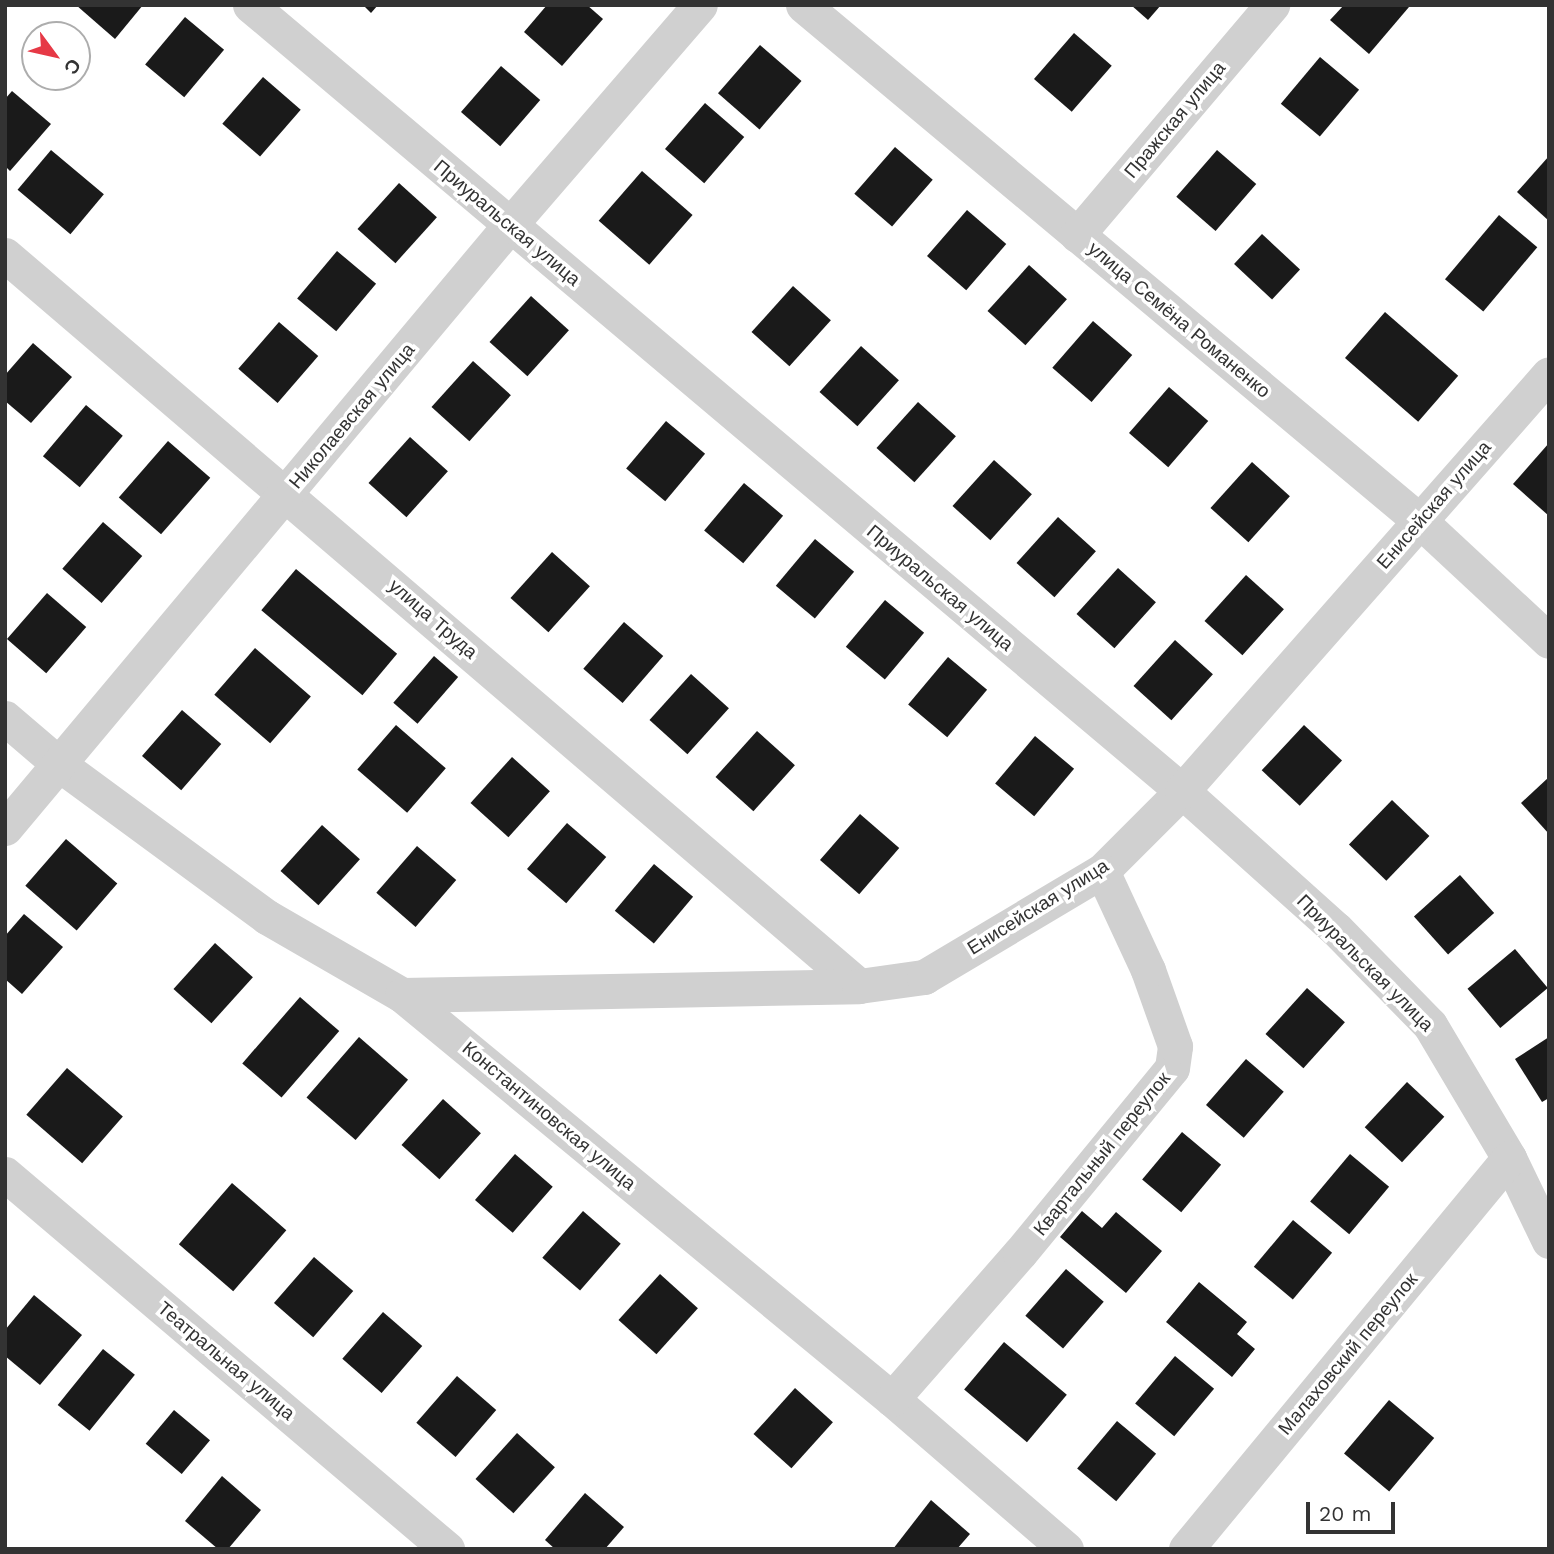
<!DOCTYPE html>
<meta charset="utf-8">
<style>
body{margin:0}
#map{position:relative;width:1554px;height:1554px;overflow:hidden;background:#fff;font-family:"Work Sans",sans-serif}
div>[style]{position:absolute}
.building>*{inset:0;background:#1a1a1a;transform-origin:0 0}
.minor>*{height:35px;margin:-17.5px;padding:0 17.5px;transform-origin:17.5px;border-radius:17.5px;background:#d0d0d0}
span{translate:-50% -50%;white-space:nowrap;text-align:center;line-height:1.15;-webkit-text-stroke:7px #fff;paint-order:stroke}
.street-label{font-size:19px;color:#333}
.frame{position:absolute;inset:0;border:7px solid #333;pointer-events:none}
.north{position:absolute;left:21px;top:21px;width:70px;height:70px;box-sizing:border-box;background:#fff;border:2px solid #adadad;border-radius:50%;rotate:123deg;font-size:19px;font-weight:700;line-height:28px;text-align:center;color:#333}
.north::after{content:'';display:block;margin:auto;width:24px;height:32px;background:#e63946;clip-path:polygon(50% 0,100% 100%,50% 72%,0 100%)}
.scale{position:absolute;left:1306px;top:1502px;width:89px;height:32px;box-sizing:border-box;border:4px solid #333;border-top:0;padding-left:9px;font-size:21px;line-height:24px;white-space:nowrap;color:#333;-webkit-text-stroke:5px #fff;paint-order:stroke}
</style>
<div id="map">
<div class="building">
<i style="clip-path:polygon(76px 5px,143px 5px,115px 39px)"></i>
<i style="clip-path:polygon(363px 5px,378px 5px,371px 13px)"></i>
<i style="clip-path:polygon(547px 5px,587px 5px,603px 19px,562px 66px,524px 32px)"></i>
<i style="clip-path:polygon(1131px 5px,1161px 5px,1148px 20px)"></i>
<i style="clip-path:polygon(1344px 5px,1407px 5px,1409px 7px,1369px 54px,1330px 20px)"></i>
<i style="left:185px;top:17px;width:51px;height:62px;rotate:40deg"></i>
<i style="left:1074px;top:33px;width:50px;height:61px;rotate:41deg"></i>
<i style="left:760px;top:45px;width:55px;height:64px;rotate:41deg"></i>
<i style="left:1320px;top:57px;width:51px;height:61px;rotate:40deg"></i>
<i style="left:501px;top:66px;width:52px;height:61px;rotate:41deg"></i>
<i style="left:263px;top:77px;width:50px;height:62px;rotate:41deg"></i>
<i style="clip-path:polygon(12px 91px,51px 124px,10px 171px,5px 166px,5px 99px)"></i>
<i style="left:705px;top:103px;width:52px;height:61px;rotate:41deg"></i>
<i style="left:895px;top:147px;width:50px;height:62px;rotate:41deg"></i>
<i style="left:51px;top:150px;width:69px;height:52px;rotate:40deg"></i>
<i style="left:1217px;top:150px;width:52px;height:62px;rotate:41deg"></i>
<i style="clip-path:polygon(1549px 156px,1549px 221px,1517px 192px)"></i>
<i style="left:642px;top:171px;width:67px;height:66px;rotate:41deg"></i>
<i style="left:399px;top:183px;width:51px;height:62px;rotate:42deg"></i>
<i style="left:967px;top:210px;width:52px;height:61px;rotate:41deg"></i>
<i style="left:1499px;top:215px;width:50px;height:84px;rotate:40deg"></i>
<i style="left:1262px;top:234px;width:52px;height:41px;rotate:43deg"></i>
<i style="left:337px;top:251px;width:51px;height:62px;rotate:40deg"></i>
<i style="left:1029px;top:265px;width:51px;height:62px;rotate:42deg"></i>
<i style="left:793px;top:286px;width:51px;height:62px;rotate:42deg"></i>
<i style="left:531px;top:296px;width:51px;height:62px;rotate:42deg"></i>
<i style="left:1385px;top:312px;width:97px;height:61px;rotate:41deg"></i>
<i style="left:1093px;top:321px;width:52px;height:62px;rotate:41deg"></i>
<i style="left:279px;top:322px;width:52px;height:62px;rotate:41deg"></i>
<i style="clip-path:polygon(33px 343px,72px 377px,31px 423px,5px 401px,5px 375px)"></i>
<i style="left:861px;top:346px;width:51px;height:62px;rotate:42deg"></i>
<i style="left:473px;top:361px;width:51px;height:62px;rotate:42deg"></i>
<i style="left:1169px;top:387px;width:52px;height:61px;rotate:41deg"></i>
<i style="left:918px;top:402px;width:51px;height:62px;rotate:42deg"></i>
<i style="left:86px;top:405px;width:48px;height:67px;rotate:40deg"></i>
<i style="left:666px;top:421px;width:51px;height:62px;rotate:40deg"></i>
<i style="left:410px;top:437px;width:51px;height:62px;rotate:42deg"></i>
<i style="left:168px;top:441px;width:56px;height:75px;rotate:41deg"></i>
<i style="clip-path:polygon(1549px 443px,1549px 516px,1513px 484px)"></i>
<i style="left:994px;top:460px;width:51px;height:62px;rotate:42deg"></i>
<i style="left:1252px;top:462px;width:51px;height:62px;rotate:42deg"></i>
<i style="left:744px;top:483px;width:51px;height:62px;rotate:40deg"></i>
<i style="left:1058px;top:517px;width:51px;height:62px;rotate:42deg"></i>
<i style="left:103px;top:522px;width:52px;height:62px;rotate:41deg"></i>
<i style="left:815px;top:539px;width:51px;height:61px;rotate:40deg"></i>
<i style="left:552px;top:552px;width:51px;height:62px;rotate:42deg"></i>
<i style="left:1118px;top:568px;width:51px;height:62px;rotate:42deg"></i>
<i style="left:296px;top:569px;width:132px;height:54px;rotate:40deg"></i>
<i style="left:1246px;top:575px;width:51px;height:62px;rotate:42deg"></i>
<i style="left:47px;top:593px;width:52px;height:61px;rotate:41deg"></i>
<i style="left:885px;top:600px;width:51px;height:61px;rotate:40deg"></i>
<i style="left:624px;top:622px;width:52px;height:62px;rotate:41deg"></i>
<i style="left:1175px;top:640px;width:51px;height:62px;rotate:42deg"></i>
<i style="left:255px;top:648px;width:74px;height:62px;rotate:41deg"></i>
<i style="left:434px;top:656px;width:32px;height:62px;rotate:41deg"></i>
<i style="left:948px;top:657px;width:51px;height:62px;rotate:40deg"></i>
<i style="left:691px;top:674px;width:51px;height:62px;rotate:42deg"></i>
<i style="left:182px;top:710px;width:52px;height:61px;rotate:41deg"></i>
<i style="left:396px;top:725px;width:66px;height:59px;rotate:41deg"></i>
<i style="left:1304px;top:725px;width:52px;height:62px;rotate:43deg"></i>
<i style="left:757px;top:731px;width:51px;height:62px;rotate:42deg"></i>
<i style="left:1035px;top:736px;width:51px;height:62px;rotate:40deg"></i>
<i style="left:512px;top:757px;width:51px;height:62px;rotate:42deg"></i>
<i style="clip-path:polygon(1549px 777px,1549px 834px,1521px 803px)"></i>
<i style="left:1392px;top:800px;width:52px;height:62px;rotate:44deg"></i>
<i style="left:860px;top:814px;width:52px;height:61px;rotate:41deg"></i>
<i style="left:567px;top:823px;width:52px;height:61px;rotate:41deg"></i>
<i style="left:322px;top:825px;width:51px;height:62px;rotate:42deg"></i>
<i style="left:66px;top:839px;width:68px;height:62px;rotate:41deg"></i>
<i style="left:417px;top:846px;width:52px;height:62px;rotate:41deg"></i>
<i style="left:654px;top:864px;width:51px;height:61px;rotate:40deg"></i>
<i style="left:1460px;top:875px;width:51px;height:62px;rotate:48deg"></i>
<i style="clip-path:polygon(24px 914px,63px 947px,22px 994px,5px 979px,5px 936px)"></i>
<i style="left:215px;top:943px;width:51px;height:62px;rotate:42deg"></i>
<i style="left:1515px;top:949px;width:51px;height:62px;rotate:50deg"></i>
<i style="left:1307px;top:988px;width:51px;height:62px;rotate:42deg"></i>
<i style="left:300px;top:997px;width:52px;height:88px;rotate:41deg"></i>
<i style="left:359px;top:1037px;width:65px;height:80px;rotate:41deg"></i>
<i style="clip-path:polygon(1549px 1037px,1549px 1098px,1542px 1102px,1515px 1059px)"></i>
<i style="left:1246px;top:1059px;width:50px;height:61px;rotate:41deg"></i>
<i style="left:67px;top:1068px;width:74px;height:62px;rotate:41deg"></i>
<i style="left:1407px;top:1082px;width:51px;height:62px;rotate:43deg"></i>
<i style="left:443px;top:1099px;width:51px;height:62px;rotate:42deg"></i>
<i style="left:1182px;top:1132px;width:51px;height:62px;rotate:40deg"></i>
<i style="left:515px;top:1154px;width:50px;height:61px;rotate:41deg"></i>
<i style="left:1350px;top:1154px;width:51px;height:62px;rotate:40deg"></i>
<i style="left:232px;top:1183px;width:72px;height:81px;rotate:41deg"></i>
<i style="left:583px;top:1211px;width:50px;height:62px;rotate:41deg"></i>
<i style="clip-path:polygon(1082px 1211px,1102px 1228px,1116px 1212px,1162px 1251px,1126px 1293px,1060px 1237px)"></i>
<i style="left:1293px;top:1220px;width:51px;height:61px;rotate:40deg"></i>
<i style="left:314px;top:1257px;width:52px;height:61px;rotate:41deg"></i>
<i style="left:1066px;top:1269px;width:50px;height:62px;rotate:41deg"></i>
<i style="left:660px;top:1274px;width:51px;height:62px;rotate:42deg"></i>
<i style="clip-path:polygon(1199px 1282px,1247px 1322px,1237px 1334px,1255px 1349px,1232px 1377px,1166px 1322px)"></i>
<i style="clip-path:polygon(34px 1295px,82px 1335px,40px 1385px,5px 1356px,5px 1330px)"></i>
<i style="left:383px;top:1312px;width:52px;height:62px;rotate:41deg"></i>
<i style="left:1004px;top:1342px;width:82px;height:62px;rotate:40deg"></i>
<i style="left:103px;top:1349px;width:41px;height:72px;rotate:39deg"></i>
<i style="left:1175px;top:1356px;width:51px;height:62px;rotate:40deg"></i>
<i style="left:457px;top:1376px;width:52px;height:62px;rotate:41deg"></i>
<i style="left:795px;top:1388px;width:51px;height:62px;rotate:42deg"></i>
<i style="left:1389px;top:1400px;width:59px;height:70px;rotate:40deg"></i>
<i style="left:174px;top:1410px;width:47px;height:44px;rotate:40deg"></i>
<i style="left:1117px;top:1421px;width:51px;height:62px;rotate:40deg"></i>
<i style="left:517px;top:1433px;width:51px;height:62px;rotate:42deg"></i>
<i style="clip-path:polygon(222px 1476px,261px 1510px,228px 1549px,218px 1549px,185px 1521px)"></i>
<i style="clip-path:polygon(585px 1493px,624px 1527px,605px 1549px,555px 1549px,545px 1540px)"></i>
<i style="clip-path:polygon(931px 1500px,970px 1534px,957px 1549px,893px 1549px)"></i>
</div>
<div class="minor">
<i style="left:250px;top:5px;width:1219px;rotate:40.14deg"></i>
<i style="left:1182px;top:791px;width:207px;rotate:41.9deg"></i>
<i style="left:1336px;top:929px;width:134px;rotate:45.6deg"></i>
<i style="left:1430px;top:1025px;width:155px;rotate:59.3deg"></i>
<i style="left:1509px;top:1158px;width:92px;rotate:64.3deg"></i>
<i style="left:803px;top:5px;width:804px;rotate:39.91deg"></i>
<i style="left:1420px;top:521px;width:176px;rotate:42.9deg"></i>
<i style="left:1077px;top:235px;width:302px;rotate:-49.7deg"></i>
<i style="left:5px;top:255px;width:1124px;rotate:40.56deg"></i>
<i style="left:5px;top:718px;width:72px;rotate:40.5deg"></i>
<i style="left:60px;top:765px;width:257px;rotate:36.3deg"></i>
<i style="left:267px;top:917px;width:156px;rotate:30deg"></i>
<i style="left:402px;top:995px;width:635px;rotate:39.51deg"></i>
<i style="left:892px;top:1399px;width:230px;rotate:40.8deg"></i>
<i style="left:5px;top:828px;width:785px;rotate:-50.06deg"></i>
<i style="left:509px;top:226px;width:292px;rotate:-49.2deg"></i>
<i style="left:402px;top:995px;width:457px;rotate:-1.1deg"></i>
<i style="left:859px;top:986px;width:66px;rotate:-7.9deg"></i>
<i style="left:924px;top:977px;width:207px;rotate:-30.8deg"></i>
<i style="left:1102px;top:871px;width:113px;rotate:-45deg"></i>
<i style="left:1182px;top:791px;width:555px;rotate:-48.65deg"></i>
<i style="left:5px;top:1174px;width:580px;rotate:40.31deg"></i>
<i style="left:892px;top:1399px;width:194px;rotate:-48.8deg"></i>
<i style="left:1020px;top:1253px;width:239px;rotate:-50.6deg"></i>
<i style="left:1172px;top:1068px;width:22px;rotate:-82deg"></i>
<i style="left:1175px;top:1046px;width:81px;rotate:-109.6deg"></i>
<i style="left:1148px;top:970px;width:109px;rotate:-114.9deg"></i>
<i style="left:1186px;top:1549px;width:507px;rotate:-50.44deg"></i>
</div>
<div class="street-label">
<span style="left:1175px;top:120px;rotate:-50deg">Пражская улица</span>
<span style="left:507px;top:223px;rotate:40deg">Приуральская улица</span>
<span style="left:1179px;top:320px;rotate:40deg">улица Семёна Романенко</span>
<span style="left:352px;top:416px;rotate:-50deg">Николаевская улица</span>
<span style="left:1434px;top:505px;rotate:-49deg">Енисейская улица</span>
<span style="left:940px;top:588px;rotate:40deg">Приуральская улица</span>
<span style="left:433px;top:619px;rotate:41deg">улица Труда</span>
<span style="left:1038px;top:907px;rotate:-32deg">Енисейская улица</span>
<span style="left:1365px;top:963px;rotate:45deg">Приуральская улица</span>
<span style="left:549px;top:1116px;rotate:40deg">Константиновская улица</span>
<span style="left:1102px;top:1154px;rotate:-51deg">Квартальный переулок</span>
<span style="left:1348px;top:1354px;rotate:-50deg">Малаховский переулок</span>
<span style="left:226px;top:1361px;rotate:40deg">Театральная улица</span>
</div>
<div class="frame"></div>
<div class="north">С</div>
<div class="scale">20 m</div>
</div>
